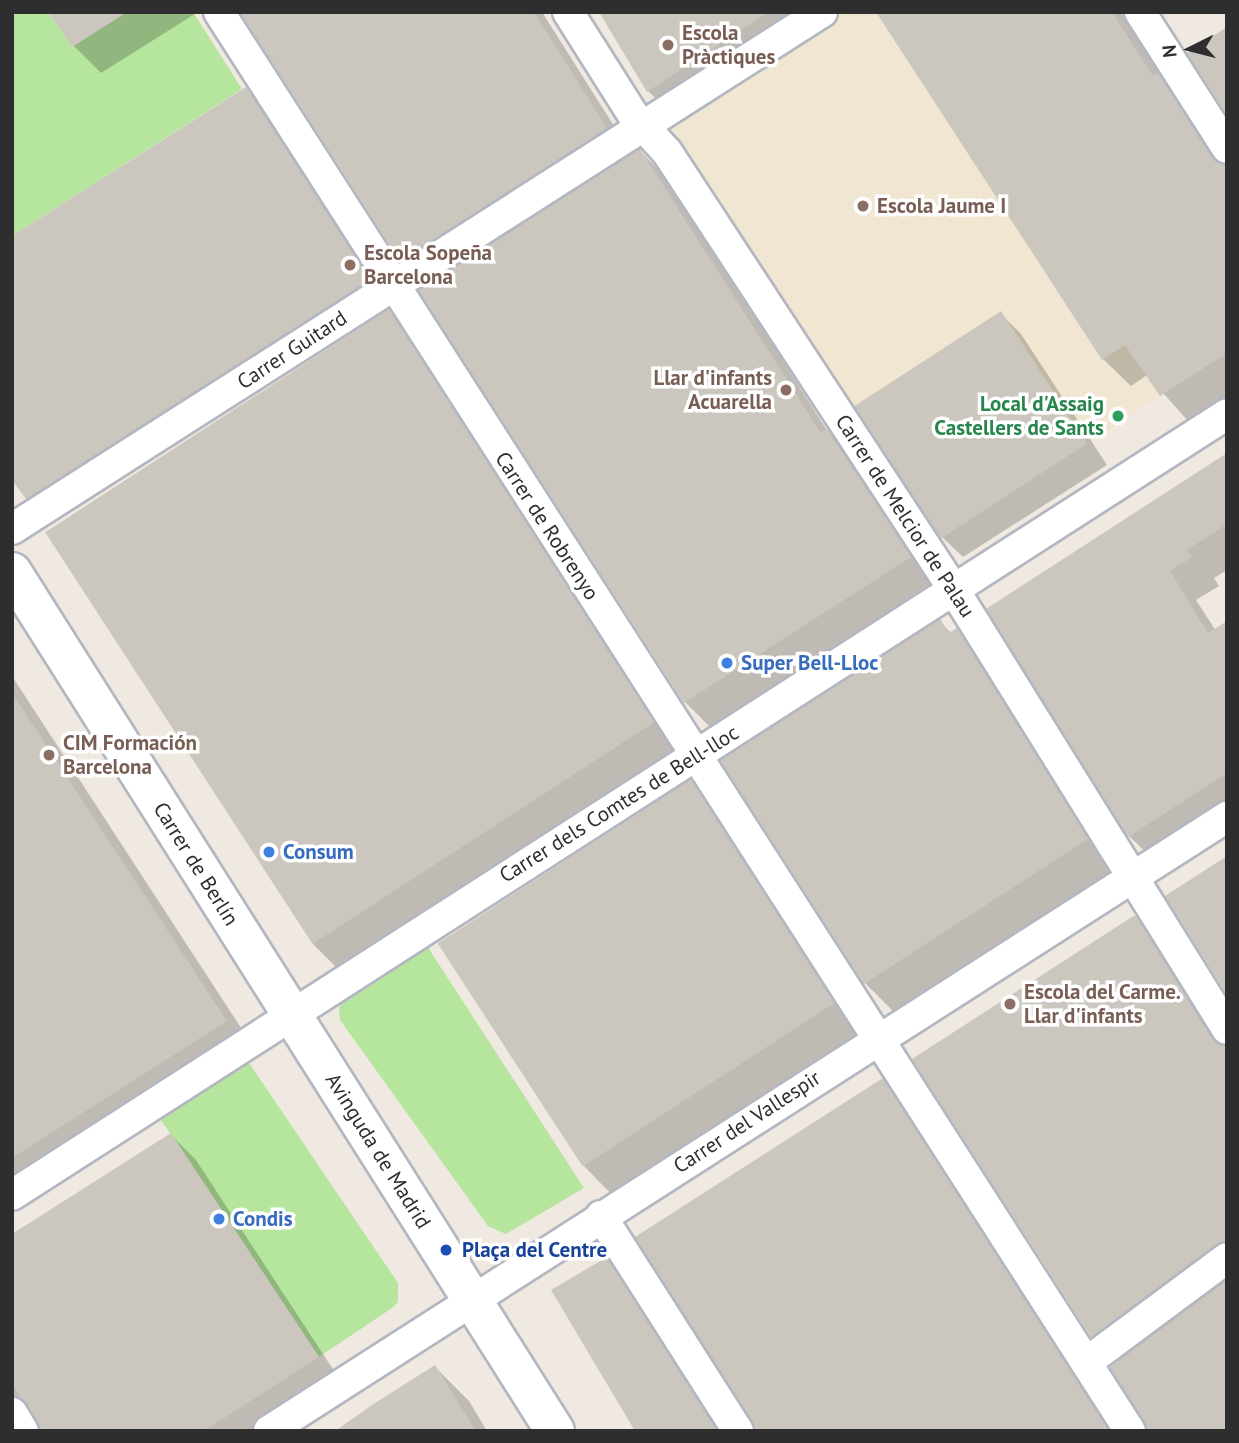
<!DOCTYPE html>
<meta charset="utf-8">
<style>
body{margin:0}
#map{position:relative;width:1239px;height:1443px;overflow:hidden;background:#efe9e1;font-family:"PT Sans",sans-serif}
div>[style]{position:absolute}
.education>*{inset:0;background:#f0e6d1}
.green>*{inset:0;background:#b6e59e}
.shadow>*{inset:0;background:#0003}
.building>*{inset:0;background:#cbc7bf;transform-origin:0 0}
.roads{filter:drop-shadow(2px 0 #b4b7c1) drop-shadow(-2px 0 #b4b7c1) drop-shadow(0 2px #b4b7c1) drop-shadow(0 -2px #b4b7c1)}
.street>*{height:30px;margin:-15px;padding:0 15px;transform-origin:15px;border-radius:15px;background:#fff}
.secondary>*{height:38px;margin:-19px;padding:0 19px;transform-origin:19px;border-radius:19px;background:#fff}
.dots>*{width:19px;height:19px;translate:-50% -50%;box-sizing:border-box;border:4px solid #fff;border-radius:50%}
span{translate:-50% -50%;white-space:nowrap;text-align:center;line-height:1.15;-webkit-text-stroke:7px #fff;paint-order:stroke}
.education-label{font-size:21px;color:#785e54;font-weight:700}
.left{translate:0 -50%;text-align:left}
.right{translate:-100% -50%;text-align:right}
.street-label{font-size:21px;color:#2e2e2e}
.leisure-label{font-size:21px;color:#27864d;font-weight:700}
.shop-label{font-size:21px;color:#366cbe;font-weight:700}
.transit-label{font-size:21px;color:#164399;font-weight:700}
.frame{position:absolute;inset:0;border:14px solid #2e2e2e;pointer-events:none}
.north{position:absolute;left:1155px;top:14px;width:70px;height:70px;-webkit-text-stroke:5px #fff;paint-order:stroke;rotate:264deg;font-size:19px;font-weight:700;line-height:28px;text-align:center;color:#2e2e2e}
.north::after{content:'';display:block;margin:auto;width:24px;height:32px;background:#2e2e2e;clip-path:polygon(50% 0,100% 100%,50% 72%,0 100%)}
</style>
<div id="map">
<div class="education">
<i style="clip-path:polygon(845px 12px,876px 12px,1102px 359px,1125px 345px,1160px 396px,1087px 444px,1000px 311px,850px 413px,839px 396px,844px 393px,671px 126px)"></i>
</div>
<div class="green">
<i style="clip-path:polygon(12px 12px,48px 12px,72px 47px,127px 12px,193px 12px,242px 89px,12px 236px)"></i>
<i style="clip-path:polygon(427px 946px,584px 1188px,506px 1234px,488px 1226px,340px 1020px,339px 1007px,348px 996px)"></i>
<i style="clip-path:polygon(247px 1060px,398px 1283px,398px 1302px,392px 1308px,319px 1357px,153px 1108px)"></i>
</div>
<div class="shadow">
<i style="clip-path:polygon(52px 12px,198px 12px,101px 73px,74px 46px)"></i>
<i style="clip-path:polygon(240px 12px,542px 12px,633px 156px,640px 151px,667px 178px,828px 432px,854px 458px,937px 584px,712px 729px,685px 702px,428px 287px,401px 260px)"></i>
<i style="clip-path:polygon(600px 12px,838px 12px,676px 118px,648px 91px)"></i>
<i style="clip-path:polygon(878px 12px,1121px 12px,1227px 165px,1227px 397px,1189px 422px,1147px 375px,1131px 386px,1103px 359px)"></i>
<i style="clip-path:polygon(246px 89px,269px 112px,391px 303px,50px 521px,12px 477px,12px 232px,15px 237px)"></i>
<i style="clip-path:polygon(389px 311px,422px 345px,687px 757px,347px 978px,313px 944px)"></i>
<i style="clip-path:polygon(1000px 313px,1021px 334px,1107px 465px,963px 557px,942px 537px)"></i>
<i style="clip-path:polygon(1227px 455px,1227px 570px,1214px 578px,1219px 586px,1196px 600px,1216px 631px,1227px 623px,1227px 819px,1158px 864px,1129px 836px,989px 609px)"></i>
<i style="clip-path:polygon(940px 622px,952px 634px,957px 630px,990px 664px,1121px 874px,899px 1017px,865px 983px,723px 761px)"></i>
<i style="clip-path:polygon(12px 676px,258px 1054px,12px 1211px)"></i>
<i style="clip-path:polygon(691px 782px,724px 815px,867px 1037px,616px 1199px,583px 1165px,439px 943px)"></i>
<i style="clip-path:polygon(1135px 917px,1165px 947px,1227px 1046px,1227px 1431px,1118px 1363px,1092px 1336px,914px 1060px)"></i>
<i style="clip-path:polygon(882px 1080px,912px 1110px,1118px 1431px,755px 1431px)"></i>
<i style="clip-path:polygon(171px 1135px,196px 1160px,342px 1383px,269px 1431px,42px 1431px,36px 1420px,12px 1431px,12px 1237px)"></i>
<i style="clip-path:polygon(606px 1260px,636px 1290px,726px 1431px,637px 1431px)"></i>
<i style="clip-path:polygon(435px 1367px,469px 1401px,487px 1431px,338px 1431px)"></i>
</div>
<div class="building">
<i style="clip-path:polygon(48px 12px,127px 12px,72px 47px)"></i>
<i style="clip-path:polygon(240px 12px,534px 12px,607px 128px,400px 261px)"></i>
<i style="clip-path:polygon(599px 12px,768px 12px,647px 92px)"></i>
<i style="clip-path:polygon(876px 12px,1112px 12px,1153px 76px,1158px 73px,1212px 157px,1227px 165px,1227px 353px,1160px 396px,1125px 345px,1102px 360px)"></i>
<i style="clip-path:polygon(1227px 27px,1227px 115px,1187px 53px)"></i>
<i style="clip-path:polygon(246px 87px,370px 280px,26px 499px,12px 480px,12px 236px)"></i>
<i style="clip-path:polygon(640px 149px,821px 433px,827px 429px,911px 557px,684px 703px,418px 290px)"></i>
<i style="left:389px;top:309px;width:491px;height:410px;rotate:57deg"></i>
<i style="left:1001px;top:311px;width:158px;height:175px;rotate:57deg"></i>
<i style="clip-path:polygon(1227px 453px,1227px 524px,1187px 550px,1192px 557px,1170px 571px,1208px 633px,1227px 621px,1227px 773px,1128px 837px,986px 609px)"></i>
<i style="clip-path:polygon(940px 619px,949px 633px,957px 628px,1088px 839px,864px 984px,720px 760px)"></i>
<i style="clip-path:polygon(12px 693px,227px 1021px,12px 1158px)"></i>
<i style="left:691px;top:779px;width:266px;height:302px;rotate:57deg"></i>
<i style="clip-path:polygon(1227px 856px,1227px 995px,1165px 896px)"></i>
<i style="clip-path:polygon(1135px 915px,1212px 1038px,1227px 1046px,1227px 1241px,1091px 1337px,912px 1059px)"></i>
<i style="clip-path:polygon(883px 1078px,1109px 1431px,755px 1431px,635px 1237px)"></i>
<i style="clip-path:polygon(171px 1133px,319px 1357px,204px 1431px,43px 1431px,12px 1384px,12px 1234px)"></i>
<i style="clip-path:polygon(607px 1257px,717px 1431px,635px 1431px,551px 1290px)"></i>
<i style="clip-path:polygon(1227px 1280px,1227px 1431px,1147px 1431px,1110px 1367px)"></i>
<i style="clip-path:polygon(435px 1365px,476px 1431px,335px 1431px,372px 1405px)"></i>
</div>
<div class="roads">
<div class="street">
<i style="left:219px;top:12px;width:1686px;rotate:57.3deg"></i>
<i style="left:568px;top:12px;width:122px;rotate:57.7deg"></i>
<i style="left:633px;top:115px;width:50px;rotate:47.4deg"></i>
<i style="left:667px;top:152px;width:524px;rotate:56.77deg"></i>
<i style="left:954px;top:590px;width:517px;rotate:58.12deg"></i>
<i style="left:1140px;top:12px;width:161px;rotate:57.4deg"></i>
<i style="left:12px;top:529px;width:961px;rotate:-32.55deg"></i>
<i style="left:12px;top:1195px;width:1444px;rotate:-32.73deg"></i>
<i style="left:601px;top:1216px;width:255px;rotate:57.5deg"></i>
<i style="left:1087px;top:1362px;width:174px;rotate:-36.6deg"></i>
<i style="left:12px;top:1413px;width:21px;rotate:59deg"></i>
<i style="left:269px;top:1431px;width:1138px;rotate:-32.66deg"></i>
</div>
<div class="secondary">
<i style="left:12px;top:572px;width:1016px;rotate:57.7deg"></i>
</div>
</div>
<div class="dots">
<i style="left:668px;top:45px;background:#8d6e63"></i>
<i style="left:863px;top:206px;background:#8d6e63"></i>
<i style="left:350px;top:265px;background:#8d6e63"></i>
<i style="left:786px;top:390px;background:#8d6e63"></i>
<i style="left:1118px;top:416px;background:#2e9e5b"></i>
<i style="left:727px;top:663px;background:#3f7fe0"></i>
<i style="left:49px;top:755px;background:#8d6e63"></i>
<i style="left:269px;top:852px;background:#3f7fe0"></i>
<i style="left:1010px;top:1004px;background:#8d6e63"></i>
<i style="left:219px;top:1219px;background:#3f7fe0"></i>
<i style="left:446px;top:1250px;background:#1a4fb4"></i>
</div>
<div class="education-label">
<span class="left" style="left:682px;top:45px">Escola<br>Pràctiques</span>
<span class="left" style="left:877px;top:206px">Escola Jaume I</span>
<span class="left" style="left:364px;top:265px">Escola Sopeña<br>Barcelona</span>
<span class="right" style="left:772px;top:390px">Llar d'infants<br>Acuarella</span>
<span class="left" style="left:63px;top:755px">CIM Formación<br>Barcelona</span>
<span class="left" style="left:1024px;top:1004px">Escola del Carme.<br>Llar d'infants</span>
</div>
<div class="street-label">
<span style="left:292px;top:350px;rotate:-33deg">Carrer Guitard</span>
<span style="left:905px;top:516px;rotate:57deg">Carrer de Melcior de Palau</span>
<span style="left:547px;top:526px;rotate:57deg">Carrer de Robrenyo</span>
<span style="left:619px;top:804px;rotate:-32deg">Carrer dels Comtes de Bell-lloc</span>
<span style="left:196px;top:864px;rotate:58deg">Carrer de Berlín</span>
<span style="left:747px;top:1122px;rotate:-33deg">Carrer del Vallespir</span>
<span style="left:378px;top:1151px;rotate:58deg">Avinguda de Madrid</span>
</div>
<div class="leisure-label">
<span class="right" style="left:1104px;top:416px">Local d'Assaig<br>Castellers de Sants</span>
</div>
<div class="shop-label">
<span class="left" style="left:741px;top:663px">Super Bell-Lloc</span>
<span class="left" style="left:283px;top:852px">Consum</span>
<span class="left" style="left:233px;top:1219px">Condis</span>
</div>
<div class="transit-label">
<span class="left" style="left:462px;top:1250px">Plaça del Centre</span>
</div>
<div class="frame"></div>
<div class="north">N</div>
</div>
